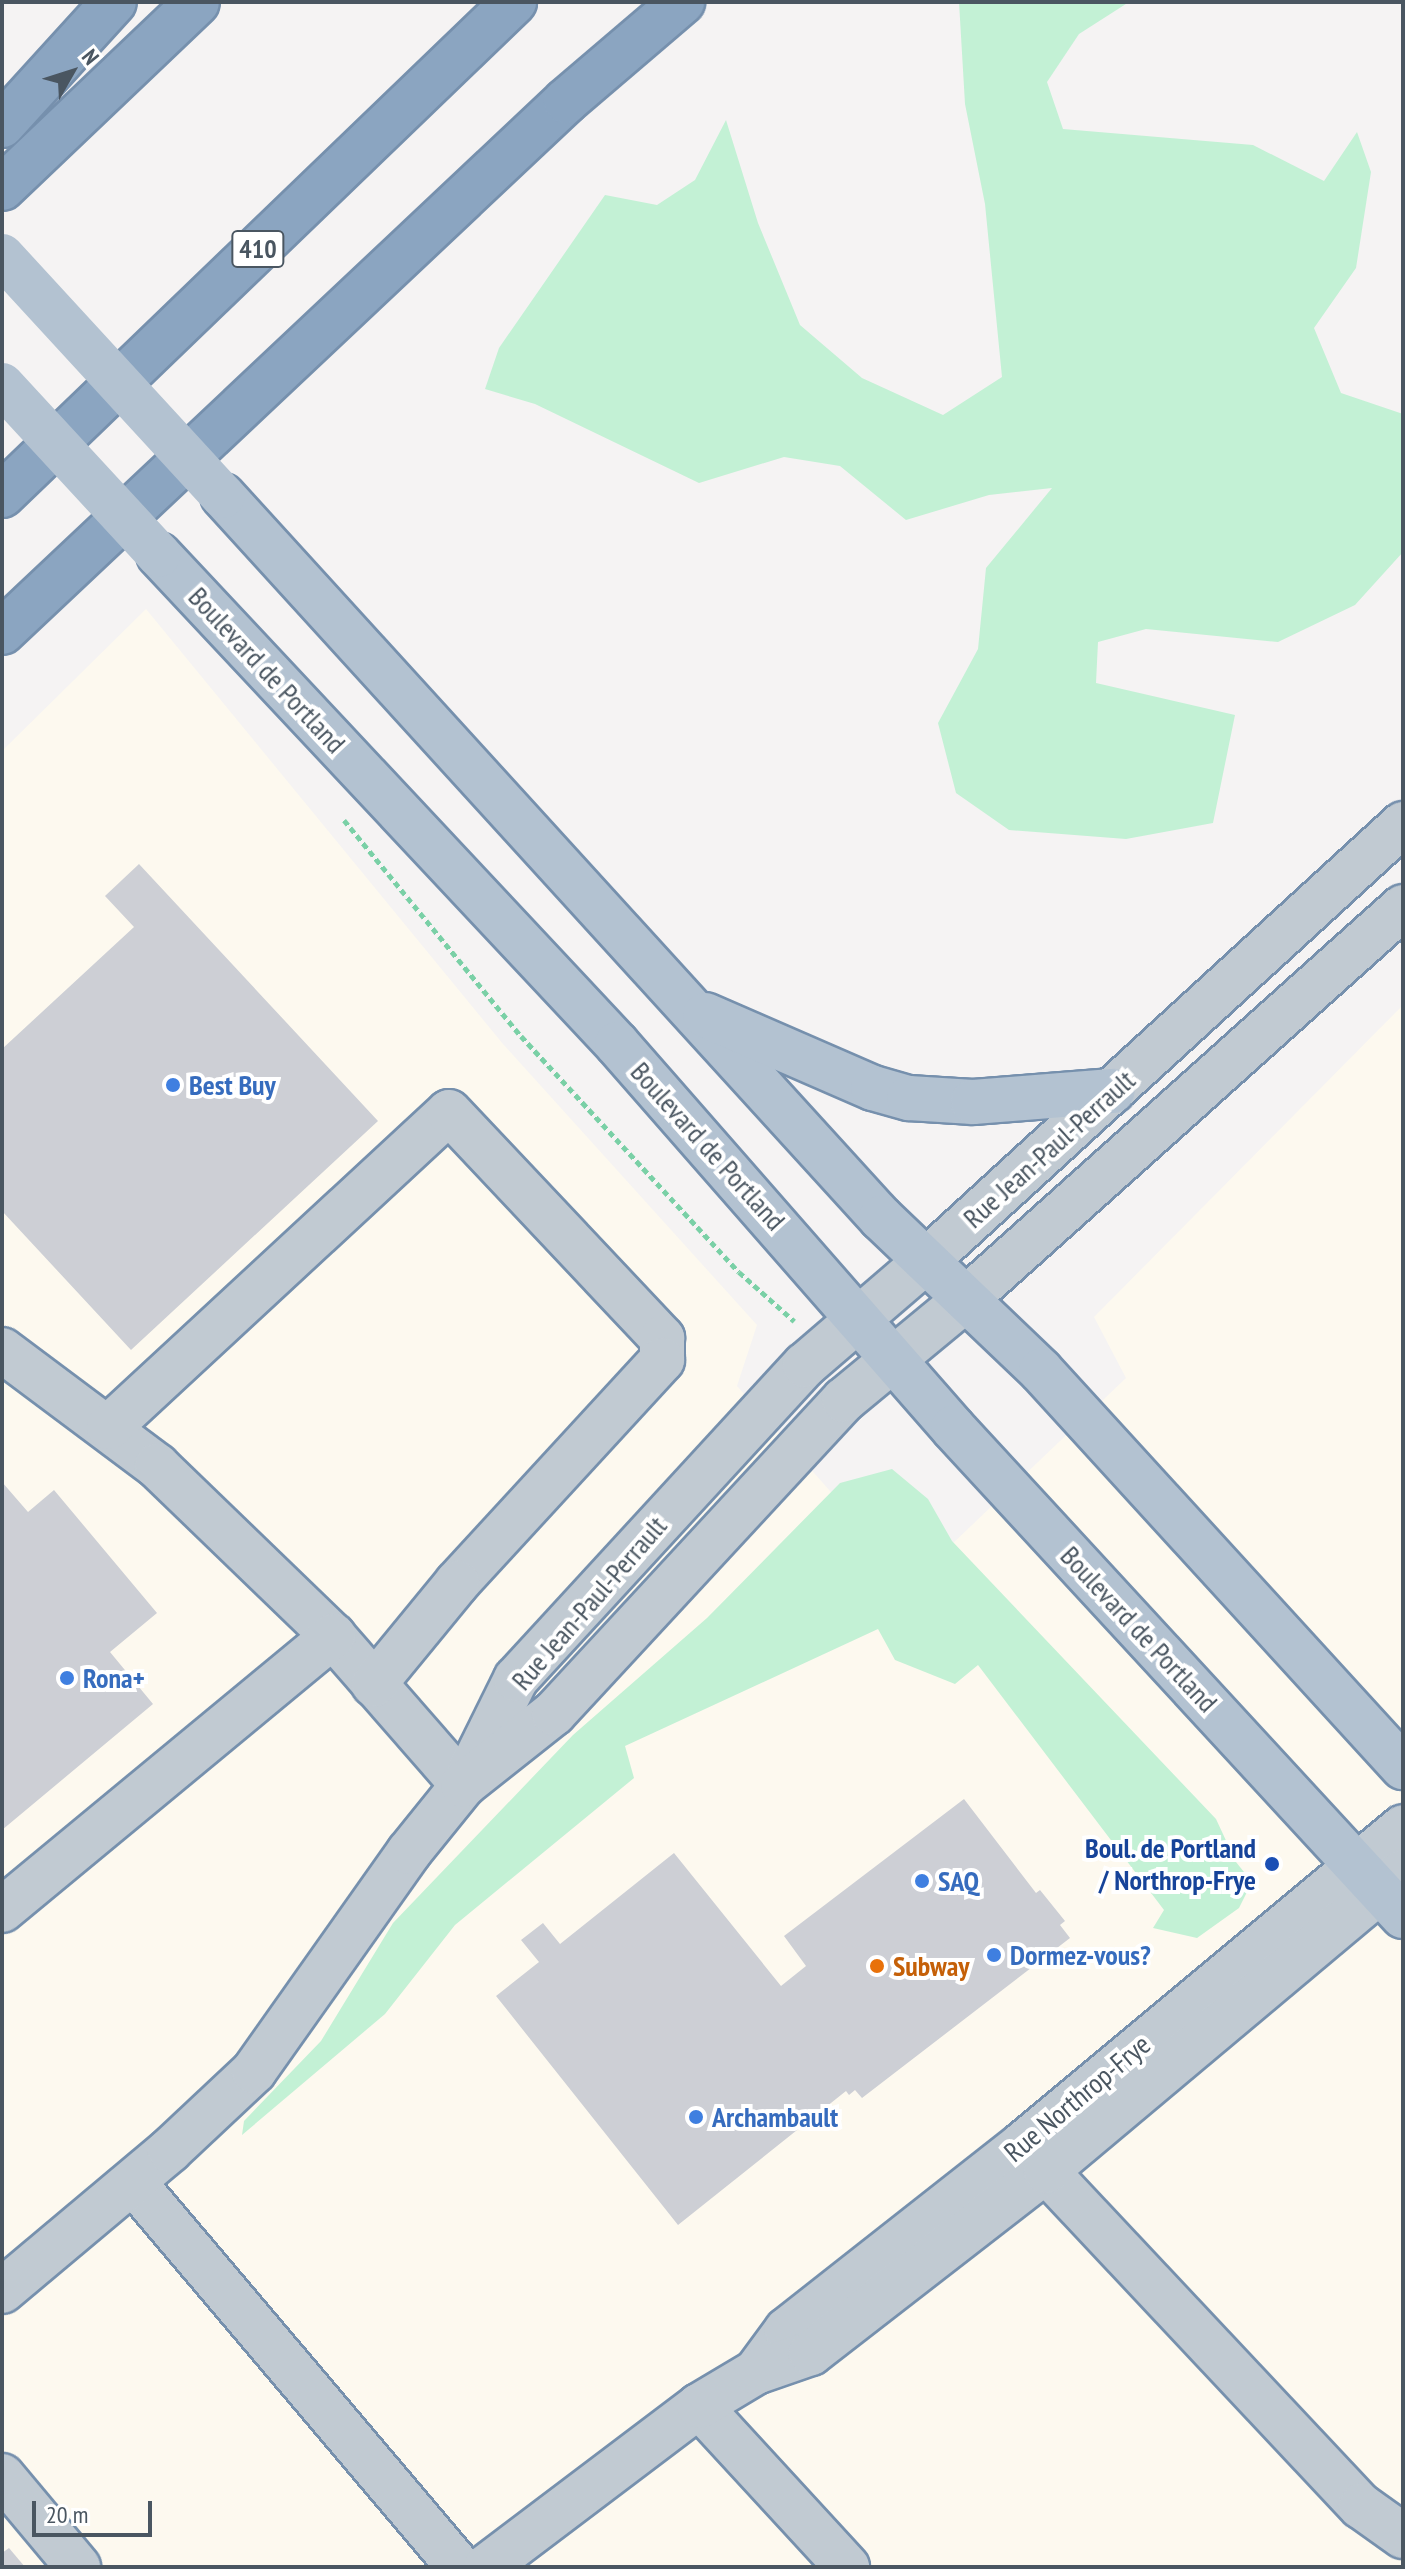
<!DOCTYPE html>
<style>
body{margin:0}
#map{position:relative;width:1405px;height:2569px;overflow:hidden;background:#f5f3f3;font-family:"PT Sans Narrow",sans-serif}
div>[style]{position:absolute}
.commercial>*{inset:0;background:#fdf9ef}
.green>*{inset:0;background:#c3f1d5}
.building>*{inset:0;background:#cdcfd5}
.path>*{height:5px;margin-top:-2.5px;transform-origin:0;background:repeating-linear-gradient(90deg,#7ad0a6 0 6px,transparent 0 10px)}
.roads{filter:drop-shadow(2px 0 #7690ad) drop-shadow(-2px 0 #7690ad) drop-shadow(0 2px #7690ad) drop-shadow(0 -2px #7690ad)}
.minor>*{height:44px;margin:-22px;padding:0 22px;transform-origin:22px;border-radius:22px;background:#c1cad2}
.major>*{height:44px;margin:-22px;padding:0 22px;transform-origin:22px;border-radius:22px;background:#b3c2d1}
.highway>*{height:44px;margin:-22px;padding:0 22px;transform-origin:22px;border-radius:22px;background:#8ba5c1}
.major-bridge>*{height:44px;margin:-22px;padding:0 22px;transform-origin:22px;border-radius:22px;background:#b3c2d1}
.dots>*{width:22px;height:22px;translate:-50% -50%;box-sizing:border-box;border:4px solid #fff;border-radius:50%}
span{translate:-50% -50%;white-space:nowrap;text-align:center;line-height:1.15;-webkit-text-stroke:8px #fff;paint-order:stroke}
.shield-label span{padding:2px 6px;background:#fff;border:2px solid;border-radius:6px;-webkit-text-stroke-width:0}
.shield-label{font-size:26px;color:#4a5661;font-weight:700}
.street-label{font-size:28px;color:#4a5661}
.shop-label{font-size:28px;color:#366cbe;font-weight:700}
.left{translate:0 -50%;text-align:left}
.transit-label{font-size:28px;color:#164399;font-weight:700}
.right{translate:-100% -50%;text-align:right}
.food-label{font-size:28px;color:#c56008;font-weight:700}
.frame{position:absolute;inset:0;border:4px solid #4a5661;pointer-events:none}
.north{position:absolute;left:32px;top:32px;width:80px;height:80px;-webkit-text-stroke:6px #fff;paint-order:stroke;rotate:51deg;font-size:22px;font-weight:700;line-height:32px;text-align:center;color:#4a5661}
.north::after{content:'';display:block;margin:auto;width:28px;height:36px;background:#4a5661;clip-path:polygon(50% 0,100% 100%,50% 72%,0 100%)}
.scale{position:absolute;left:32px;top:2501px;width:120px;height:36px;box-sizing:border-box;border:4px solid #4a5661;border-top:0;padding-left:10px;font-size:24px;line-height:28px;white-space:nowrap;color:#4a5661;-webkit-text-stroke:6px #fff;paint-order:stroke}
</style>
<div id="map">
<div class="commercial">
<i style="clip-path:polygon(146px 609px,503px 1044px,757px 1325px,737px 1386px,838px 1500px,949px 1547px,1126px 1378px,1094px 1317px,1403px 1005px,1403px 2567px,2px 2567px,2px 751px)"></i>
</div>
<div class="green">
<i style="clip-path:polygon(959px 2px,1129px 2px,1079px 34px,1047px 82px,1063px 129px,1253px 145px,1324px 181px,1357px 132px,1371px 172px,1356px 268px,1314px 328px,1341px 393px,1403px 414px,1403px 552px,1355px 605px,1278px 642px,1146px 629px,1098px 642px,1096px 683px,1235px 715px,1213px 823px,1126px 839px,1009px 830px,956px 793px,938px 723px,978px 649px,986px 568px,1052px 488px,989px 495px,906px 520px,840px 466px,784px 457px,699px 483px,535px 404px,485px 389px,499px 348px,605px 195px,657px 205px,695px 180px,726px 120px,758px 223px,800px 325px,862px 378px,943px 415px,1002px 377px,985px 204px,965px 104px)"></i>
<i style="clip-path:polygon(892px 1469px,928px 1499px,952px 1541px,1216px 1819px,1236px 1862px,1252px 1882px,1239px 1908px,1197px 1938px,1153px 1928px,1164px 1910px,978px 1665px,955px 1684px,895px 1660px,878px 1629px,625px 1746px,634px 1778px,455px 1925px,385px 2014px,242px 2135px,244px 2121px,321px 2041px,393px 1923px,573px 1735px,707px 1618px,840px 1483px)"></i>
</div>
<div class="building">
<i style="clip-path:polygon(139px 864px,378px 1121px,131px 1350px,2px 1211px,2px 1049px,134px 927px,105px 896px)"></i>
<i style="clip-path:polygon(2px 1482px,28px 1512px,54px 1490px,157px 1613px,110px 1652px,153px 1704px,2px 1830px)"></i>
<i style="clip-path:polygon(964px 1799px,1036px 1893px,1040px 1890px,1065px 1921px,1060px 1925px,1070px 1938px,862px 2098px,855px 2090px,849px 2095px,846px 2091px,678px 2225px,496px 1996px,539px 1962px,521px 1940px,543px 1923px,560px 1944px,674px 1853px,781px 1986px,806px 1966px,784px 1936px)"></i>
<i style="clip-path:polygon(9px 2548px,25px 2567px,2px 2567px,2px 2553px)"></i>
</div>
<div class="path">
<i style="left:344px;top:820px;width:279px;rotate:50.7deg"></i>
<i style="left:521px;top:1036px;width:321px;rotate:47.3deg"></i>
<i style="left:739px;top:1272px;width:74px;rotate:41.7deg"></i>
</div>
<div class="roads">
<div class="minor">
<i style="left:2px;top:1350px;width:194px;rotate:36.8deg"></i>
<i style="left:157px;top:1466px;width:245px;rotate:44deg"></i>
<i style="left:333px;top:1636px;width:198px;rotate:48.9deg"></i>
<i style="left:109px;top:1427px;width:463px;rotate:-42.8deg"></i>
<i style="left:449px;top:1112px;width:311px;rotate:46.7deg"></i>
<i style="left:662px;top:1338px;width:22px;rotate:90deg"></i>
<i style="left:662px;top:1360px;width:303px;rotate:132.6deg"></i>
<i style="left:457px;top:1583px;width:131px;rotate:129.4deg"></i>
<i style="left:470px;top:1772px;width:104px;rotate:-63.7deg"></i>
<i style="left:516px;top:1679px;width:427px;rotate:-47.4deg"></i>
<i style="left:805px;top:1365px;width:160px;rotate:-40.7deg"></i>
<i style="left:926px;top:1261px;width:647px;rotate:-42.49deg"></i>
<i style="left:2px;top:1910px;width:430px;rotate:-39.6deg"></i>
<i style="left:1046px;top:2171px;width:460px;rotate:46.8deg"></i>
<i style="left:1361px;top:2506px;width:52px;rotate:35.5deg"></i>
<i style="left:133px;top:2182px;width:504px;rotate:49.74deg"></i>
<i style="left:2px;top:2291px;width:219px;rotate:-40deg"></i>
<i style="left:170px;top:2150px;width:115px;rotate:-43.2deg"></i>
<i style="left:254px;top:2071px;width:268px;rotate:-54.7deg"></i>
<i style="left:409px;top:1852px;width:86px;rotate:-51.1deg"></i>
<i style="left:463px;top:1785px;width:116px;rotate:-38.4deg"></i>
<i style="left:554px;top:1713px;width:427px;rotate:-47.2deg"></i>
<i style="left:844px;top:1400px;width:158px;rotate:-39.6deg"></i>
<i style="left:966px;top:1299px;width:587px;rotate:-41.89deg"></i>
<i style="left:756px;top:2372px;width:52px;rotate:-53.6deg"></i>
<i style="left:787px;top:2330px;width:300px;rotate:-38.2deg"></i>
<i style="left:1023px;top:2144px;width:495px;rotate:-39.8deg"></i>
<i style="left:699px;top:2406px;width:219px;rotate:47.4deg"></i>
<i style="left:2px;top:2476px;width:119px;rotate:50.1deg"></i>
<i style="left:486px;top:2567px;width:267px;rotate:-37.1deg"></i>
<i style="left:699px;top:2406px;width:66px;rotate:-30.8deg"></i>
<i style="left:756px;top:2372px;width:58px;rotate:-19.1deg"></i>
<i style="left:811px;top:2353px;width:297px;rotate:-37.8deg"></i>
<i style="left:1046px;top:2171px;width:466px;rotate:-40deg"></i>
</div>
<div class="major">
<i style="left:223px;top:496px;width:977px;rotate:47.66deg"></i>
<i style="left:881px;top:1218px;width:221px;rotate:43.7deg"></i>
<i style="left:1041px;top:1371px;width:537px;rotate:47.57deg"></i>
<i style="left:159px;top:555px;width:670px;rotate:46.87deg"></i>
<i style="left:617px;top:1044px;width:510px;rotate:48.81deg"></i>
<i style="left:953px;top:1428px;width:664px;rotate:47.32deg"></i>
<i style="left:705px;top:1015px;width:183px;rotate:23.5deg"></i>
<i style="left:873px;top:1088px;width:37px;rotate:16deg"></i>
<i style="left:909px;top:1098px;width:64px;rotate:3.6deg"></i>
<i style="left:973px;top:1102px;width:140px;rotate:-4.5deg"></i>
</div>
<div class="highway">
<i style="left:2px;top:125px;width:166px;rotate:-47.7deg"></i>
<i style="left:2px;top:188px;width:269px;rotate:-43.6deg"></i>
<i style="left:2px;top:495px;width:711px;rotate:-43.92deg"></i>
<i style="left:2px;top:632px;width:775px;rotate:-43.27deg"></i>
<i style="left:566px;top:101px;width:153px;rotate:-40.5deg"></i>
</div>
</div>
<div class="major-bridge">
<i style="left:2px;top:256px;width:326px;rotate:47.4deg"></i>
<i style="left:2px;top:385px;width:231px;rotate:47.3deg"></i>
</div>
<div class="dots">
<i style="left:173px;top:1085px;background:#3f7fe0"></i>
<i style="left:67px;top:1678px;background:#3f7fe0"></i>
<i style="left:1272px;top:1864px;background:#1a4fb4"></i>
<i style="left:922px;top:1881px;background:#3f7fe0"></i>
<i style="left:994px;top:1955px;background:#3f7fe0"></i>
<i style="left:877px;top:1966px;background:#e8710a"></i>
<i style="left:696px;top:2117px;background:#3f7fe0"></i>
</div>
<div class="shield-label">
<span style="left:258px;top:249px">410</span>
</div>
<div class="street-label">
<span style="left:267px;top:670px;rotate:47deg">Boulevard de Portland</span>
<span style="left:708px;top:1146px;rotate:48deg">Boulevard de Portland</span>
<span style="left:1049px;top:1149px;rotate:-42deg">Rue Jean-Paul-Perrault</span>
<span style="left:589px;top:1603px;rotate:-49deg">Rue Jean-Paul-Perrault</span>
<span style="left:1139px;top:1629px;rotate:47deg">Boulevard de Portland</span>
<span style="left:1077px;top:2098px;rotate:-40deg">Rue Northrop-Frye</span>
</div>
<div class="shop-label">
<span class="left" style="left:189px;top:1085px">Best Buy</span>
<span class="left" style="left:83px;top:1678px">Rona+</span>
<span class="left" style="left:938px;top:1881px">SAQ</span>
<span class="left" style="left:1010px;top:1955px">Dormez-vous?</span>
<span class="left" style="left:712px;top:2117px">Archambault</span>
</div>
<div class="transit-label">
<span class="right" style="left:1256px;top:1864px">Boul. de Portland<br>/ Northrop-Frye</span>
</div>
<div class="food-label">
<span class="left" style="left:893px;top:1966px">Subway</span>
</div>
<div class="frame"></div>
<div class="north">N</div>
<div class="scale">20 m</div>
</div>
